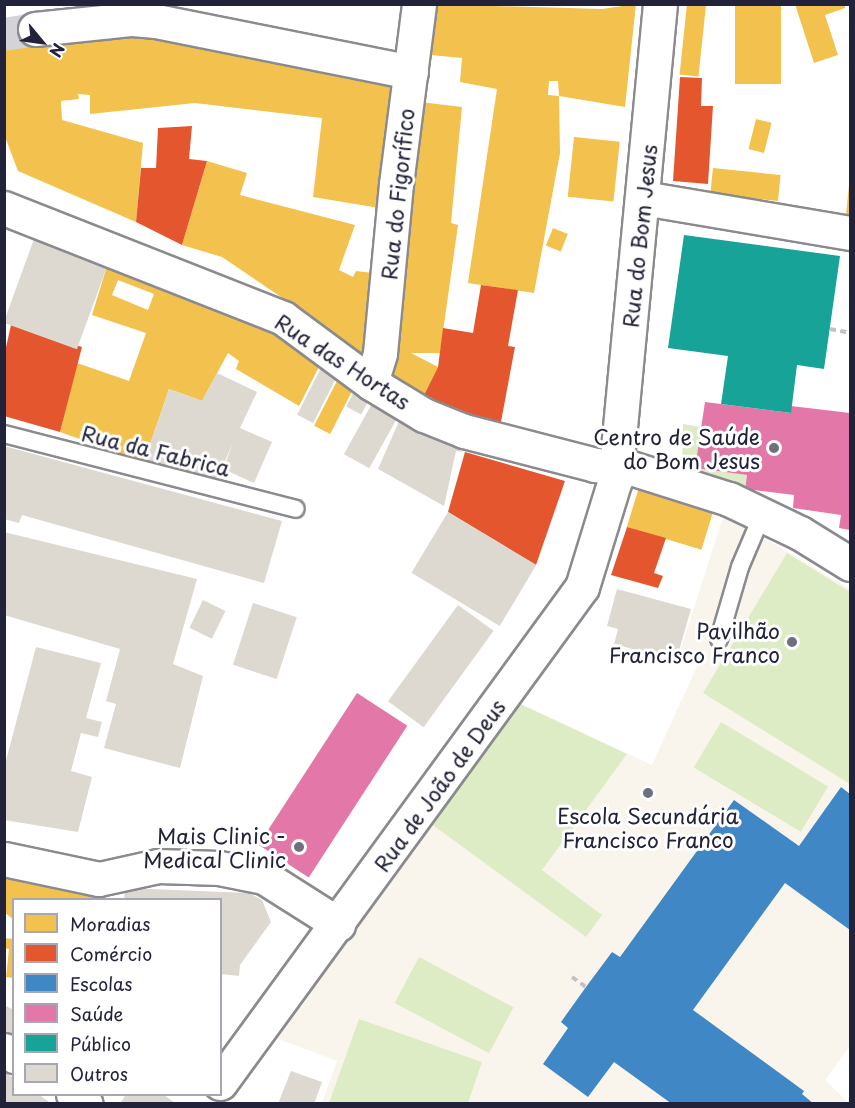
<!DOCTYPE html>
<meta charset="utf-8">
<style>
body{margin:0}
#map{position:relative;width:855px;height:1108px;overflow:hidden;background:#fff;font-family:"Playpen Sans",sans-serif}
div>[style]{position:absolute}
.built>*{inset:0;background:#f9f5ed}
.green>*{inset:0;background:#ddecc4;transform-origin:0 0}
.homes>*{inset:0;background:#f2c14e;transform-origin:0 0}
.shops>*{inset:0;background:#e4572e}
.schools>*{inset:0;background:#3f88c5}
.health>*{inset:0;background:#e377a8;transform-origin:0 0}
.public>*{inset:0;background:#17a398}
.building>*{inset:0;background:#ddd9d0;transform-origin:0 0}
.street-tunnel>*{height:33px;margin-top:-16.5px;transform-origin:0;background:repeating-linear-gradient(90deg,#d3d3d8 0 33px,transparent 0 49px)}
.path>*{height:4px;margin-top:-2px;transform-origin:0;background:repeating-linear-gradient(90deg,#c2c2c4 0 6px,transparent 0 10.5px)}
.roads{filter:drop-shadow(2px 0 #8a8a8f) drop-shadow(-2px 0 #8a8a8f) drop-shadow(0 2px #8a8a8f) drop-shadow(0 -2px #8a8a8f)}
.lane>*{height:16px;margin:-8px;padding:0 8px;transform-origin:8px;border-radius:8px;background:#fff}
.street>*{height:33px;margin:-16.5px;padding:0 16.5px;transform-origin:16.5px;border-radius:16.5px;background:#fff}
.dots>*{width:16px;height:16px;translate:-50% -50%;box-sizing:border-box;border:3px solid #fff;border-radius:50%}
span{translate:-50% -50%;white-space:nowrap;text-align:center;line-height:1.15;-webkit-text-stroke:6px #fff;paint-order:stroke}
.street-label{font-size:21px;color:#22223b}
.poi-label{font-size:21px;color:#22223b}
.right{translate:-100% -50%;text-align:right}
.frame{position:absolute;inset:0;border:6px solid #22223b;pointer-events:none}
.legend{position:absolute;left:12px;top:898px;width:210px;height:198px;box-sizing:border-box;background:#fff;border:2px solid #a7a7b1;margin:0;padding:8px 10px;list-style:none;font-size:18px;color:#22223b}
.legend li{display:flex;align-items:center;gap:12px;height:30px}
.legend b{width:30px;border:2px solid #a7a7b1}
.north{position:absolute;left:12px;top:12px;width:60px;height:60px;-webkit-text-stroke:4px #fff;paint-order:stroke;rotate:119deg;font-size:16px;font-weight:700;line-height:24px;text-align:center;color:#22223b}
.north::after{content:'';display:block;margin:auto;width:21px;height:27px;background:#22223b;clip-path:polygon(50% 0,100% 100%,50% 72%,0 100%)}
</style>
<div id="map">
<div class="built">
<i style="clip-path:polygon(724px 514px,850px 589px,850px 1046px,825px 1080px,849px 1103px,322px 1103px,337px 1061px,270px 1036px,514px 701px,652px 765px,698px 664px,677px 661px)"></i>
</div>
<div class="green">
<i style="clip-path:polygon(683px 424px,701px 427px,695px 468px,747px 475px,745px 487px,682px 464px)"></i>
<i style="clip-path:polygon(787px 553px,850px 592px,850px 784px,703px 693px)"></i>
<i style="clip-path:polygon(514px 701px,627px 754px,542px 870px,602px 915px,586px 937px,426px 820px)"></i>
<i style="left:721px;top:722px;width:125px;height:53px;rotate:31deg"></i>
<i style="left:419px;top:957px;width:107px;height:52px;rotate:28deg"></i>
<i style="clip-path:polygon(359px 1019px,482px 1062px,468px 1103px,329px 1103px)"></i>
</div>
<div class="homes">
<i style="clip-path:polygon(evenodd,425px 4px,602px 9px,636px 4px,625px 107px,559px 96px,560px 153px,534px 293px,468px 283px,497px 89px,460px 82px,462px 58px,420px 54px,425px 4px,549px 81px,558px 81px,559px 96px,548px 95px,549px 81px)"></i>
<i style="left:687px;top:4px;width:19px;height:71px;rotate:6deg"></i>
<i style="left:735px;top:4px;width:46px;height:80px"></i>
<i style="clip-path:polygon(795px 4px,845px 4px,845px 8px,825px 15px,838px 55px,814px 63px)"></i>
<i style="clip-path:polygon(187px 25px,392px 68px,379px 208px,313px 197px,322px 118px,195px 103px,90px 114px,90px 95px,78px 94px,79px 99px,61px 101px,62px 120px,143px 143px,136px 222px,18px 171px,4px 134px,4px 32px)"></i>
<i style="clip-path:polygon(412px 101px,462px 107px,451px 223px,458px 225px,440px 353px,411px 353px,438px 367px,422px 399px,395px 385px,389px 351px)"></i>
<i style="left:756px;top:119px;width:16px;height:31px;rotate:14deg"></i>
<i style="left:574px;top:137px;width:46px;height:60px;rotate:6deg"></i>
<i style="clip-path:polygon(207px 161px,247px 173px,240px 195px,355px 225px,339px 270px,353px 277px,356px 271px,381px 274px,379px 309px,360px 358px,315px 320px,222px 257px,182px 245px)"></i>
<i style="left:713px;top:168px;width:68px;height:26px;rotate:6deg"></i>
<i style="clip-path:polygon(849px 185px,850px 185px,850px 226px,845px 225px)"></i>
<i style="left:553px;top:228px;width:16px;height:19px;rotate:22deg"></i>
<i style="clip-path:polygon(evenodd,107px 266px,200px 297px,323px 359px,299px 406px,236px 369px,239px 361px,228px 353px,202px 401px,169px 389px,144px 462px,60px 432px,77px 363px,129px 381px,146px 333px,92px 315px,107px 266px,118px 280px,154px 294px,148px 310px,112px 295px,118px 280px)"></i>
<i style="left:340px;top:375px;width:18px;height:57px;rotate:27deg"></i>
<i style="left:640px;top:484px;width:78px;height:45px;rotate:17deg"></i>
<i style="clip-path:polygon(4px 879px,99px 891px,98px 900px,14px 900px,14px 920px,4px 912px)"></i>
<i style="clip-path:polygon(4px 938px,14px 939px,14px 978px,6px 977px,9px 949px,4px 948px)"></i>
</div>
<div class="shops">
<i style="clip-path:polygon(680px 77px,702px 78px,701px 106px,713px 106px,708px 184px,673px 181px)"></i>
<i style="clip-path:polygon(192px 126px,189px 159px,207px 161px,182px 245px,136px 222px,141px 168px,156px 168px,158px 128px)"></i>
<i style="clip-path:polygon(481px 285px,518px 290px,508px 346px,515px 347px,500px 427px,422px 399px,438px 367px,443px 328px,473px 333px)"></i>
<i style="clip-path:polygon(11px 325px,82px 347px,60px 432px,4px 416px,4px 356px)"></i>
<i style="clip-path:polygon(465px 452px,565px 481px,536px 565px,448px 512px)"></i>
<i style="clip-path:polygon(627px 527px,666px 538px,654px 573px,663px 576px,658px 588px,611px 575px)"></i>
</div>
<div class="schools">
<i style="clip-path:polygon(841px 787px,850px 794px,850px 930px,785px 883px,693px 1010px,804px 1091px,802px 1094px,814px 1104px,672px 1104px,614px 1062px,588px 1097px,543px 1064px,568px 1028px,561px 1022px,586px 987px,612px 952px,620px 957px,734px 800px,799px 846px)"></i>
</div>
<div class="health">
<i style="clip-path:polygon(705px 402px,791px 413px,791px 406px,850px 413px,850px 530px,839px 528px,841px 515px,793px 508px,794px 495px,745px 489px,747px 475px,695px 468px)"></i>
<i style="left:357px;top:693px;width:60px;height:181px;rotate:33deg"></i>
</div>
<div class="public">
<i style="clip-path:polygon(684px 235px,840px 256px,824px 369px,797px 365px,791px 413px,721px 404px,728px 356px,668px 348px)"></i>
</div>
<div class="building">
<i style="left:34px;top:239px;width:78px;height:89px;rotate:20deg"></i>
<i style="left:323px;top:364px;width:18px;height:57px;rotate:27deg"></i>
<i style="clip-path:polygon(217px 373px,257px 392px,240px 428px,272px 442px,254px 483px,223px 469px,233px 443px,215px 483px,178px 468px,144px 462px,169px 389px,202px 401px)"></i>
<i style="left:356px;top:388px;width:17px;height:21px;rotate:28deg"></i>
<i style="left:374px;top:400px;width:29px;height:62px;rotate:29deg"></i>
<i style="clip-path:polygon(400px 419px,464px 452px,456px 451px,444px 506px,378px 469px)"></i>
<i style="clip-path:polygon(4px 446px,282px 521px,264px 583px,22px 515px,19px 523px,4px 519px)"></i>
<i style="left:448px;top:512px;width:103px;height:71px;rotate:31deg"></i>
<i style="clip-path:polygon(4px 532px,197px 579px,173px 664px,203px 676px,180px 768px,104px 748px,116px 704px,106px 701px,120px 649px,4px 615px)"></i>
<i style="clip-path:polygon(617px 589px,691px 609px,676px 661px,614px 644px,618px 629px,607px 626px)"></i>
<i style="left:203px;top:600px;width:25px;height:31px;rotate:26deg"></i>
<i style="left:253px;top:603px;width:46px;height:65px;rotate:18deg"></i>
<i style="left:458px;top:605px;width:44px;height:119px;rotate:36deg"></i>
<i style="clip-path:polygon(36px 647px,101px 663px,86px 718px,102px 722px,98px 737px,81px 733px,71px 771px,92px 777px,78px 832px,4px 820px,4px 768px)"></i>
<i style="clip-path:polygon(125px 888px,249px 893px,262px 900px,271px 922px,240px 965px,239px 976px,220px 974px,220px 900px,124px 900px)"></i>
<i style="clip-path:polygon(4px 1005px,14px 1010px,14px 1047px,4px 1042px)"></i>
<i style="clip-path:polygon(291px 1071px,322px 1082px,314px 1104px,278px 1104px)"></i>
<i style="clip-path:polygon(4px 1072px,14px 1078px,14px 1094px,38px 1094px,52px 1104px,4px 1104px)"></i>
<i style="clip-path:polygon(126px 1094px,163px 1094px,176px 1104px,120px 1104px)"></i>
</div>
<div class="street-tunnel">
<i style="left:4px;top:34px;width:31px;rotate:-9deg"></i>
</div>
<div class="path">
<i style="left:830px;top:329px;width:20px;rotate:11deg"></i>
<i style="left:572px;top:977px;width:17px;rotate:36deg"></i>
</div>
<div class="roads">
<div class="lane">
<i style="left:4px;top:434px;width:301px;rotate:14.4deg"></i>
<i style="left:719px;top:639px;width:75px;rotate:-73.7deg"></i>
<i style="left:740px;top:567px;width:59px;rotate:-66.9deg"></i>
</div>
<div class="street">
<i style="left:35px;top:29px;width:98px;rotate:-5.9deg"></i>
<i style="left:132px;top:19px;width:24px;rotate:5deg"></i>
<i style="left:156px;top:21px;width:260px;rotate:11.3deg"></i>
<i style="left:643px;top:198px;width:210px;rotate:9.6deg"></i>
<i style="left:4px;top:208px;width:300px;rotate:21.5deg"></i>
<i style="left:283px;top:318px;width:109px;rotate:36.5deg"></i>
<i style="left:371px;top:383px;width:62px;rotate:31.1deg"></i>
<i style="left:424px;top:415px;width:43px;rotate:21.8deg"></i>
<i style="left:464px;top:431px;width:135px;rotate:14.5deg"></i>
<i style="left:595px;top:465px;width:36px;rotate:5deg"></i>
<i style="left:631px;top:468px;width:103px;rotate:17.6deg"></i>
<i style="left:729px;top:499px;width:79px;rotate:25.6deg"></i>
<i style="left:800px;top:533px;width:59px;rotate:31.8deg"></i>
<i style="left:371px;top:383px;width:31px;rotate:-73deg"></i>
<i style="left:380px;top:353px;width:170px;rotate:-84.6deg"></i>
<i style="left:396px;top:184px;width:181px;rotate:-82.7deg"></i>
<i style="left:4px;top:859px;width:97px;rotate:11.9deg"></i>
<i style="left:99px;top:879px;width:60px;rotate:-12.4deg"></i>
<i style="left:158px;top:866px;width:61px;rotate:1.9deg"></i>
<i style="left:219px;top:868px;width:46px;rotate:11.3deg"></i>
<i style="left:264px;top:877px;width:88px;rotate:32.4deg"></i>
<i style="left:4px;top:1050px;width:12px;rotate:31deg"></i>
<i style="left:220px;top:1083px;width:614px;rotate:-53.88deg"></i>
<i style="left:582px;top:587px;width:112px;rotate:-72.9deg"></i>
<i style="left:615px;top:480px;width:478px;rotate:-84.6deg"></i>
<i style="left:73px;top:1094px;width:16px;rotate:38deg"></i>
</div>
</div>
<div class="dots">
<i style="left:774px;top:448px;background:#6f6f80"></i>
<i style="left:792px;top:642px;background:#6f6f80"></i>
<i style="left:648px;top:793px;background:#6f6f80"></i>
<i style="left:299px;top:847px;background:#6f6f80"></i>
</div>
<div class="street-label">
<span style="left:397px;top:194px;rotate:-84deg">Rua do Figorífico</span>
<span style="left:639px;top:236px;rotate:-84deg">Rua do Bom Jesus</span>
<span style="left:343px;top:361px;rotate:33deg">Rua das Hortas</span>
<span style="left:156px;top:450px;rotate:14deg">Rua da Fabrica</span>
<span style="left:439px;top:785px;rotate:-54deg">Rua de João de Deus</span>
</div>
<div class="poi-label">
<span class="right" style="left:760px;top:448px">Centro de Saúde<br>do Bom Jesus</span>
<span class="right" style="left:780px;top:642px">Pavilhão<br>Francisco Franco</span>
<span style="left:648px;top:827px">Escola Secundária<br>Francisco Franco</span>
<span class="right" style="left:286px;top:847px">Mais Clinic -<br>Medical Clinic</span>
</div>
<div class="frame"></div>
<ul class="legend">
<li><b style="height:16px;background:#f2c14e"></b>Moradias</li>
<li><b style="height:16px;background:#e4572e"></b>Comércio</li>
<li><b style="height:16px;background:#3f88c5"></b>Escolas</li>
<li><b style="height:16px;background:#e377a8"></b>Saúde</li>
<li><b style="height:16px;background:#17a398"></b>Público</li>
<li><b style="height:16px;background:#ddd9d0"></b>Outros</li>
</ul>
<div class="north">N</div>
</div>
